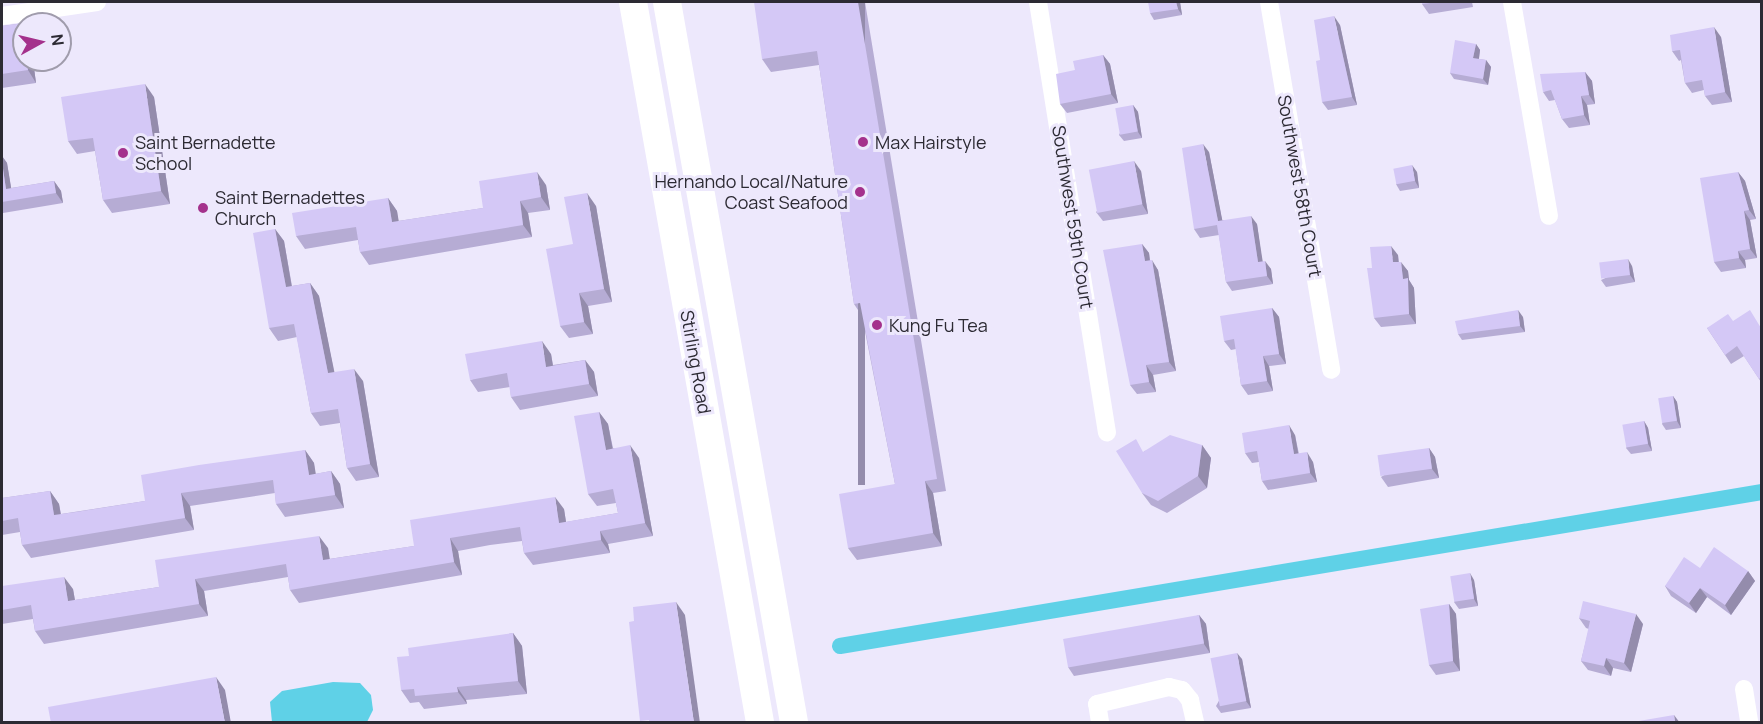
<!DOCTYPE html>
<style>
body{margin:0}
#map{position:relative;width:1763px;height:724px;overflow:hidden;background:#ede8fc;font-family:Manrope,sans-serif}
div>[style]{position:absolute}
.water>*{inset:0;background:#5fd1e7}
.canal>*{height:16px;margin:-8px;padding:0 8px;transform-origin:8px;border-radius:8px;background:#5fd1e7}
.minor>*{height:18px;margin:-9px;padding:0 9px;transform-origin:9px;border-radius:9px;background:#fff}
.primary>*{height:28px;margin:-14px;padding:0 14px;transform-origin:14px;border-radius:14px;background:#fff}
.wall>*{inset:0;background:#b6acd4}
.shaded-wall>*{inset:0;background:#948cac;transform-origin:0 0}
.building>*{inset:0;background:#d4c8f6;transform-origin:0 0}
.dots>*{width:16px;height:16px;translate:-50% -50%;box-sizing:border-box;border:3px solid #ede8fc;border-radius:50%}
span{translate:-50% -50%;white-space:nowrap;text-align:center;line-height:1.15;-webkit-text-stroke:6px #ede8fc;paint-order:stroke}
.poi-label{font-size:18px;color:#2c2a33}
.left{translate:0 -50%;text-align:left}
.right{translate:-100% -50%;text-align:right}
.street-label{font-size:18px;color:#2c2a33}
.frame{position:absolute;inset:0;border:3px solid #2c2a33;pointer-events:none}
.north{position:absolute;left:12px;top:12px;width:60px;height:60px;box-sizing:border-box;background:#ede8fc;border:2px solid #a09cac;border-radius:50%;rotate:82deg;font-size:16px;font-weight:700;line-height:24px;text-align:center;color:#2c2a33}
.north::after{content:'';display:block;margin:auto;width:21px;height:27px;background:#a4318c;clip-path:polygon(50% 0,100% 100%,50% 72%,0 100%)}
</style>
<div id="map">
<div class="water">
<i style="clip-path:polygon(333px 682px,360px 683px,371px 695px,373px 710px,367px 722px,272px 722px,270px 702px,282px 691px)"></i>
</div>
<div class="canal">
<i style="left:840px;top:646px;width:935px;rotate:-9.48deg"></i>
</div>
<div class="minor">
<i style="left:1038px;top:2px;width:436px;rotate:80.9deg"></i>
<i style="left:1269px;top:2px;width:373px;rotate:80.4deg"></i>
<i style="left:1512px;top:2px;width:217px;rotate:80.2deg"></i>
<i style="left:2px;top:16px;width:96px;rotate:-8.4deg"></i>
<i style="left:1744px;top:689px;width:33px;rotate:81deg"></i>
<i style="left:1100px;top:722px;width:18px;rotate:-99deg"></i>
<i style="left:1097px;top:704px;width:74px;rotate:-13.3deg"></i>
<i style="left:1169px;top:687px;width:13px;rotate:13deg"></i>
<i style="left:1182px;top:690px;width:13px;rotate:51deg"></i>
<i style="left:1190px;top:700px;width:23px;rotate:77deg"></i>
</div>
<div class="primary">
<i style="left:633px;top:2px;width:731px;rotate:80deg"></i>
<i style="left:667px;top:2px;width:731px;rotate:80deg"></i>
</div>
<div class="wall">
<i style="clip-path:polygon(865px 2px,946px 491px,933px 493px,942px 546px,857px 560px,848px 548px,895px 484px,862px 316px,854px 304px,819px 65px,771px 72px,762px 59px)"></i>
<i style="clip-path:polygon(1180px 2px,1182px 15px,1154px 20px,1150px 13px)"></i>
<i style="clip-path:polygon(1422px 2px,1472px 2px,1473px 7px,1429px 14px,1422px 4px)"></i>
<i style="clip-path:polygon(31px 22px,32px 24px,24px 24px,24px 60px,33px 60px,36px 83px,2px 88px,2px 26px)"></i>
<i style="clip-path:polygon(1340px 25px,1357px 105px,1328px 110px,1322px 102px)"></i>
<i style="clip-path:polygon(1721px 37px,1732px 102px,1712px 105px,1705px 96px,1704px 90px,1692px 93px,1685px 83px,1681px 60px,1679px 61px,1672px 51px)"></i>
<i style="clip-path:polygon(1476px 44px,1480px 50px,1479px 59px,1486px 60px,1491px 67px,1488px 85px,1454px 79px,1450px 73px)"></i>
<i style="clip-path:polygon(1103px 55px,1110px 64px,1118px 103px,1067px 113px,1060px 104px,1075px 70px)"></i>
<i style="clip-path:polygon(1585px 72px,1592px 81px,1595px 104px,1587px 105px,1590px 125px,1569px 128px,1562px 119px,1555px 100px,1549px 101px,1543px 92px)"></i>
<i style="clip-path:polygon(154px 97px,170px 204px,112px 213px,103px 200px,95px 151px,77px 154px,68px 141px)"></i>
<i style="clip-path:polygon(1133px 105px,1138px 112px,1142px 138px,1124px 141px,1119px 135px)"></i>
<i style="clip-path:polygon(1209px 152px,1222px 220px,1257px 224px,1262px 261px,1271px 269px,1273px 284px,1232px 291px,1226px 282px,1219px 235px,1200px 238px,1194px 229px)"></i>
<i style="clip-path:polygon(2px 156px,7px 163px,11px 188px,54px 181px,61px 191px,63px 203px,3px 213px,2px 211px)"></i>
<i style="clip-path:polygon(1141px 171px,1148px 214px,1103px 221px,1096px 212px)"></i>
<i style="clip-path:polygon(1417px 172px,1419px 188px,1400px 191px,1396px 184px)"></i>
<i style="clip-path:polygon(1738px 172px,1745px 181px,1756px 219px,1750px 220px,1757px 258px,1745px 260px,1746px 268px,1721px 272px,1714px 262px)"></i>
<i style="clip-path:polygon(546px 185px,550px 210px,528px 213px,532px 237px,369px 265px,360px 252px,358px 240px,305px 249px,296px 236px,388px 198px,397px 211px,398px 221px,483px 208px)"></i>
<i style="clip-path:polygon(596px 206px,612px 302px,588px 306px,593px 334px,569px 338px,560px 326px,573px 244px)"></i>
<i style="clip-path:polygon(275px 229px,284px 241px,292px 286px,310px 283px,319px 296px,334px 372px,363px 381px,379px 477px,356px 481px,347px 468px,340px 423px,320px 426px,311px 413px,297px 337px,278px 341px,269px 328px)"></i>
<i style="clip-path:polygon(1142px 244px,1149px 253px,1150px 260px,1158px 270px,1176px 371px,1153px 375px,1156px 392px,1137px 394px,1130px 385px)"></i>
<i style="clip-path:polygon(1398px 255px,1399px 262px,1408px 271px,1409px 280px,1414px 288px,1416px 324px,1381px 327px,1374px 318px,1372px 268px)"></i>
<i style="clip-path:polygon(1632px 266px,1635px 282px,1606px 287px,1601px 280px)"></i>
<i style="clip-path:polygon(1272px 308px,1279px 317px,1286px 364px,1269px 366px,1273px 391px,1248px 395px,1241px 385px,1236px 349px,1231px 350px,1224px 341px)"></i>
<i style="clip-path:polygon(1523px 317px,1525px 332px,1462px 340px,1458px 334px)"></i>
<i style="clip-path:polygon(1733px 321px,1761px 327px,1761px 382px,1744px 356px,1731px 364px,1707px 328px)"></i>
<i style="clip-path:polygon(551px 354px,553px 365px,585px 360px,594px 372px,598px 396px,520px 410px,511px 397px,510px 387px,478px 392px,470px 380px)"></i>
<i style="clip-path:polygon(1673px 396px,1677px 402px,1681px 428px,1666px 430px,1662px 424px)"></i>
<i style="clip-path:polygon(599px 412px,608px 424px,613px 448px,639px 458px,653px 536px,608px 544px,610px 553px,533px 565px,524px 553px,522px 541px,490px 545px,458px 551px,462px 575px,299px 603px,290px 590px,288px 577px,204px 591px,208px 616px,44px 644px,35px 631px,33px 619px,2px 624px,2px 586px,73px 589px,75px 600px,159px 587px,328px 548px,329px 559px,414px 546px,564px 509px,566px 522px,618px 513px,616px 503px,597px 506px,588px 494px)"></i>
<i style="clip-path:polygon(1644px 421px,1648px 428px,1652px 451px,1631px 454px,1626px 448px)"></i>
<i style="clip-path:polygon(1295px 435px,1299px 454px,1313px 462px,1317px 482px,1268px 490px,1262px 481px,1259px 462px,1252px 463px,1245px 453px)"></i>
<i style="clip-path:polygon(1202px 445px,1211px 458px,1207px 488px,1167px 513px,1151px 505px,1142px 493px,1144px 451px)"></i>
<i style="clip-path:polygon(1429px 448px,1435px 457px,1439px 478px,1388px 487px,1381px 477px)"></i>
<i style="clip-path:polygon(305px 450px,314px 463px,315px 474px,331px 471px,340px 484px,344px 508px,285px 517px,276px 504px,275px 493px,190px 506px,194px 530px,31px 558px,22px 545px,20px 532px,2px 535px,2px 498px,50px 491px,59px 504px,61px 514px,145px 501px)"></i>
<i style="clip-path:polygon(1700px 568px,1748px 571px,1755px 581px,1731px 615px,1707px 597px,1696px 613px,1671px 596px,1665px 586px)"></i>
<i style="clip-path:polygon(1474px 580px,1478px 606px,1459px 609px,1454px 602px)"></i>
<i style="clip-path:polygon(1449px 604px,1456px 614px,1460px 671px,1436px 675px,1429px 665px)"></i>
<i style="clip-path:polygon(1199px 615px,1206px 624px,1210px 653px,1074px 676px,1068px 667px)"></i>
<i style="clip-path:polygon(1579px 618px,1643px 624px,1631px 672px,1613px 668px,1611px 676px,1588px 670px,1581px 661px,1589px 629px,1586px 628px)"></i>
<i style="clip-path:polygon(513px 633px,522px 646px,527px 694px,466px 700px,467px 704px,424px 709px,419px 702px,410px 703px,401px 690px,409px 656px)"></i>
<i style="clip-path:polygon(1242px 659px,1251px 708px,1221px 713px,1216px 706px)"></i>
</div>
<div class="shaded-wall">
<i style="left:858px;top:2px;width:7px;height:483px"></i>
<i style="clip-path:polygon(1176px 2px,1180px 2px,1182px 15px,1178px 9px)"></i>
<i style="clip-path:polygon(1334px 16px,1340px 25px,1357px 105px,1352px 97px)"></i>
<i style="clip-path:polygon(1714px 27px,1721px 37px,1732px 102px,1725px 92px)"></i>
<i style="clip-path:polygon(1476px 44px,1480px 50px,1478px 65px,1473px 58px)"></i>
<i style="clip-path:polygon(1103px 55px,1110px 64px,1118px 103px,1111px 94px)"></i>
<i style="clip-path:polygon(26px 60px,33px 60px,36px 83px,28px 70px)"></i>
<i style="clip-path:polygon(1486px 60px,1491px 67px,1488px 85px,1483px 79px)"></i>
<i style="clip-path:polygon(1585px 72px,1592px 81px,1595px 104px,1589px 95px)"></i>
<i style="clip-path:polygon(145px 84px,154px 97px,170px 204px,161px 191px)"></i>
<i style="clip-path:polygon(1581px 96px,1587px 105px,1590px 125px,1584px 115px)"></i>
<i style="clip-path:polygon(1133px 105px,1138px 112px,1142px 138px,1138px 132px)"></i>
<i style="clip-path:polygon(1203px 144px,1209px 152px,1224px 229px,1218px 221px)"></i>
<i style="clip-path:polygon(2px 156px,7px 163px,13px 199px,6px 189px,2px 162px)"></i>
<i style="clip-path:polygon(1134px 161px,1141px 171px,1148px 214px,1142px 204px)"></i>
<i style="clip-path:polygon(1412px 165px,1417px 172px,1419px 188px,1415px 181px)"></i>
<i style="clip-path:polygon(537px 172px,546px 185px,550px 210px,541px 197px)"></i>
<i style="clip-path:polygon(1738px 172px,1745px 181px,1756px 219px,1749px 210px)"></i>
<i style="clip-path:polygon(54px 181px,61px 191px,63px 203px,56px 193px)"></i>
<i style="clip-path:polygon(587px 193px,596px 206px,612px 302px,604px 289px)"></i>
<i style="clip-path:polygon(388px 198px,397px 211px,401px 234px,392px 222px)"></i>
<i style="clip-path:polygon(520px 201px,528px 213px,532px 237px,523px 225px)"></i>
<i style="clip-path:polygon(1744px 211px,1750px 220px,1757px 258px,1750px 249px)"></i>
<i style="clip-path:polygon(1251px 216px,1257px 224px,1264px 270px,1258px 262px)"></i>
<i style="clip-path:polygon(275px 229px,284px 241px,294px 300px,286px 287px)"></i>
<i style="clip-path:polygon(1142px 244px,1149px 253px,1151px 271px,1145px 261px)"></i>
<i style="clip-path:polygon(1391px 246px,1398px 255px,1399px 272px,1393px 262px)"></i>
<i style="clip-path:polygon(1738px 251px,1745px 260px,1746px 268px,1739px 258px)"></i>
<i style="clip-path:polygon(1628px 259px,1632px 266px,1635px 282px,1630px 275px)"></i>
<i style="clip-path:polygon(1152px 260px,1158px 270px,1176px 371px,1169px 362px)"></i>
<i style="clip-path:polygon(1265px 261px,1271px 269px,1273px 284px,1267px 276px)"></i>
<i style="clip-path:polygon(1401px 262px,1408px 271px,1409px 280px,1414px 288px,1416px 324px,1409px 314px,1403px 279px)"></i>
<i style="clip-path:polygon(310px 283px,319px 296px,337px 385px,328px 373px)"></i>
<i style="clip-path:polygon(579px 293px,588px 306px,593px 334px,584px 322px)"></i>
<i style="clip-path:polygon(1272px 308px,1279px 317px,1286px 364px,1279px 354px)"></i>
<i style="clip-path:polygon(1518px 310px,1523px 317px,1525px 332px,1520px 326px)"></i>
<i style="clip-path:polygon(542px 341px,551px 354px,555px 379px,546px 367px)"></i>
<i style="clip-path:polygon(1263px 356px,1269px 366px,1273px 391px,1267px 381px)"></i>
<i style="clip-path:polygon(585px 360px,594px 372px,598px 396px,589px 384px)"></i>
<i style="clip-path:polygon(1146px 365px,1153px 375px,1156px 392px,1149px 382px)"></i>
<i style="clip-path:polygon(354px 369px,363px 381px,379px 477px,370px 464px)"></i>
<i style="clip-path:polygon(1673px 396px,1677px 402px,1681px 428px,1677px 421px)"></i>
<i style="clip-path:polygon(599px 412px,608px 424px,615px 462px,606px 450px)"></i>
<i style="clip-path:polygon(1644px 421px,1648px 428px,1652px 451px,1648px 444px)"></i>
<i style="clip-path:polygon(1289px 425px,1295px 435px,1300px 464px,1294px 454px)"></i>
<i style="clip-path:polygon(630px 445px,639px 458px,653px 536px,645px 523px)"></i>
<i style="clip-path:polygon(1202px 445px,1211px 458px,1207px 488px,1198px 476px)"></i>
<i style="clip-path:polygon(1429px 448px,1435px 457px,1439px 478px,1432px 469px)"></i>
<i style="clip-path:polygon(305px 450px,314px 463px,318px 487px,309px 475px)"></i>
<i style="clip-path:polygon(1307px 452px,1313px 462px,1317px 482px,1310px 473px)"></i>
<i style="clip-path:polygon(331px 471px,340px 484px,344px 508px,335px 495px)"></i>
<i style="clip-path:polygon(925px 481px,933px 493px,942px 546px,933px 533px)"></i>
<i style="clip-path:polygon(50px 491px,59px 504px,63px 528px,54px 515px)"></i>
<i style="clip-path:polygon(181px 493px,190px 506px,194px 530px,185px 518px)"></i>
<i style="clip-path:polygon(555px 497px,564px 509px,568px 535px,559px 523px)"></i>
<i style="clip-path:polygon(600px 531px,608px 544px,610px 553px,601px 540px)"></i>
<i style="clip-path:polygon(319px 536px,328px 548px,332px 572px,323px 560px)"></i>
<i style="clip-path:polygon(450px 538px,458px 551px,462px 575px,454px 562px)"></i>
<i style="clip-path:polygon(1748px 571px,1755px 581px,1731px 615px,1725px 605px)"></i>
<i style="clip-path:polygon(1470px 573px,1474px 580px,1478px 606px,1474px 599px)"></i>
<i style="clip-path:polygon(64px 577px,73px 589px,77px 613px,68px 601px)"></i>
<i style="clip-path:polygon(195px 579px,204px 591px,208px 616px,199px 604px)"></i>
<i style="clip-path:polygon(1700px 588px,1707px 597px,1696px 613px,1689px 603px)"></i>
<i style="clip-path:polygon(676px 602px,685px 615px,700px 723px,694px 723px)"></i>
<i style="clip-path:polygon(1449px 604px,1456px 614px,1460px 671px,1453px 661px)"></i>
<i style="clip-path:polygon(1636px 614px,1643px 624px,1631px 672px,1624px 663px)"></i>
<i style="clip-path:polygon(1199px 615px,1206px 624px,1210px 653px,1204px 644px)"></i>
<i style="clip-path:polygon(513px 633px,522px 646px,527px 694px,518px 681px)"></i>
<i style="clip-path:polygon(1237px 653px,1242px 659px,1251px 708px,1246px 701px)"></i>
<i style="clip-path:polygon(1606px 658px,1613px 668px,1611px 676px,1604px 666px)"></i>
<i style="clip-path:polygon(216px 677px,225px 690px,231px 723px,225px 723px)"></i>
<i style="clip-path:polygon(457px 687px,466px 700px,467px 704px,458px 692px)"></i>
<i style="clip-path:polygon(1674px 715px,1680px 723px,1675px 723px)"></i>
</div>
<div class="building">
<i style="clip-path:polygon(754px 2px,858px 2px,937px 479px,925px 481px,933px 533px,848px 548px,839px 494px,895px 484px,860px 303px,854px 304px,817px 51px,762px 59px)"></i>
<i style="clip-path:polygon(1148px 2px,1176px 2px,1178px 9px,1150px 13px)"></i>
<i style="clip-path:polygon(1422px 2px,1439px 2px,1422px 4px)"></i>
<i style="clip-path:polygon(1334px 16px,1352px 97px,1322px 102px,1316px 61px,1320px 60px,1314px 20px)"></i>
<i style="clip-path:polygon(31px 22px,31px 24px,24px 24px,24px 38px,23px 38px,24px 60px,26px 60px,28px 70px,2px 74px,2px 26px)"></i>
<i style="clip-path:polygon(1714px 27px,1725px 92px,1705px 96px,1702px 80px,1685px 83px,1680px 50px,1672px 51px,1670px 35px)"></i>
<i style="clip-path:polygon(1455px 40px,1476px 44px,1473px 58px,1486px 60px,1483px 79px,1450px 73px)"></i>
<i style="clip-path:polygon(1103px 55px,1111px 94px,1060px 104px,1056px 74px,1075px 70px,1073px 61px)"></i>
<i style="clip-path:polygon(1585px 72px,1589px 95px,1581px 96px,1584px 115px,1562px 119px,1551px 90px,1543px 92px,1540px 74px)"></i>
<i style="clip-path:polygon(145px 84px,161px 191px,103px 200px,93px 138px,68px 141px,61px 97px)"></i>
<i style="left:1133px;top:105px;width:27px;height:18px;rotate:80deg"></i>
<i style="clip-path:polygon(1203px 144px,1218px 221px,1251px 216px,1258px 262px,1265px 261px,1267px 276px,1226px 282px,1217px 225px,1194px 229px,1182px 148px)"></i>
<i style="left:1134px;top:161px;width:44px;height:46px;rotate:79deg"></i>
<i style="clip-path:polygon(2px 162px,6px 189px,54px 181px,56px 193px,2px 202px)"></i>
<i style="left:1412px;top:165px;width:16px;height:19px;rotate:79deg"></i>
<i style="clip-path:polygon(537px 172px,541px 197px,520px 201px,523px 225px,360px 252px,356px 227px,296px 236px,292px 213px,388px 198px,392px 222px,483px 208px,479px 181px)"></i>
<i style="clip-path:polygon(1738px 172px,1749px 210px,1744px 211px,1750px 249px,1738px 251px,1739px 258px,1714px 262px,1700px 178px)"></i>
<i style="clip-path:polygon(587px 193px,604px 289px,579px 293px,584px 322px,560px 326px,546px 249px,573px 244px,564px 197px)"></i>
<i style="clip-path:polygon(275px 229px,286px 287px,310px 283px,328px 373px,354px 369px,370px 464px,347px 468px,338px 409px,311px 413px,294px 324px,269px 328px,253px 233px)"></i>
<i style="clip-path:polygon(1142px 244px,1145px 261px,1152px 260px,1169px 362px,1146px 365px,1149px 382px,1130px 385px,1103px 250px)"></i>
<i style="clip-path:polygon(1391px 246px,1393px 262px,1401px 262px,1403px 279px,1408px 278px,1409px 314px,1374px 318px,1367px 268px,1372px 268px,1370px 247px)"></i>
<i style="left:1628px;top:259px;width:16px;height:29px;rotate:83deg"></i>
<i style="clip-path:polygon(1272px 308px,1279px 354px,1263px 356px,1267px 381px,1241px 385px,1234px 339px,1224px 341px,1220px 316px)"></i>
<i style="clip-path:polygon(1518px 310px,1520px 326px,1458px 334px,1455px 321px)"></i>
<i style="clip-path:polygon(1750px 310px,1761px 328px,1761px 377px,1759px 379px,1737px 346px,1725px 355px,1707px 328px,1728px 314px,1733px 321px)"></i>
<i style="clip-path:polygon(542px 341px,546px 367px,585px 360px,589px 384px,511px 397px,507px 373px,470px 380px,465px 354px)"></i>
<i style="left:1673px;top:396px;width:25px;height:15px;rotate:81deg"></i>
<i style="clip-path:polygon(599px 412px,606px 450px,630px 445px,645px 523px,600px 531px,601px 540px,524px 553px,520px 527px,481px 533px,450px 538px,454px 562px,290px 590px,286px 564px,195px 579px,199px 604px,35px 631px,31px 605px,2px 610px,2px 586px,64px 577px,68px 601px,159px 587px,155px 560px,319px 536px,323px 560px,414px 546px,410px 520px,555px 497px,559px 523px,618px 513px,613px 489px,588px 494px,574px 416px)"></i>
<i style="left:1644px;top:421px;width:23px;height:22px;rotate:80deg"></i>
<i style="clip-path:polygon(1289px 425px,1294px 454px,1307px 452px,1310px 473px,1262px 481px,1257px 451px,1245px 453px,1242px 433px)"></i>
<i style="clip-path:polygon(1170px 435px,1202px 445px,1198px 476px,1158px 501px,1142px 493px,1116px 451px,1136px 439px,1143px 452px)"></i>
<i style="left:1429px;top:448px;width:21px;height:52px;rotate:82deg"></i>
<i style="clip-path:polygon(305px 450px,309px 475px,331px 471px,335px 495px,276px 504px,273px 480px,181px 493px,185px 518px,22px 545px,18px 518px,2px 521px,2px 498px,50px 491px,54px 515px,76px 512px,145px 501px,141px 475px,199px 465px)"></i>
<i style="clip-path:polygon(1714px 547px,1748px 571px,1725px 605px,1700px 588px,1689px 603px,1665px 586px,1684px 557px,1700px 568px)"></i>
<i style="left:1470px;top:573px;width:26px;height:20px;rotate:81deg"></i>
<i style="clip-path:polygon(1583px 601px,1636px 614px,1624px 663px,1606px 658px,1604px 666px,1581px 661px,1590px 621px,1579px 618px)"></i>
<i style="clip-path:polygon(676px 602px,694px 723px,649px 723px,649px 720px,640px 721px,629px 622px,634px 621px,633px 607px)"></i>
<i style="clip-path:polygon(1449px 604px,1453px 661px,1429px 665px,1420px 609px)"></i>
<i style="left:1199px;top:615px;width:29px;height:138px;rotate:80deg"></i>
<i style="clip-path:polygon(513px 633px,518px 681px,457px 687px,458px 692px,415px 696px,414px 689px,401px 690px,397px 657px,409px 656px,408px 648px)"></i>
<i style="left:1237px;top:653px;width:49px;height:27px;rotate:79deg"></i>
<i style="clip-path:polygon(216px 677px,225px 723px,51px 723px,48px 707px)"></i>
<i style="clip-path:polygon(1674px 715px,1675px 723px,1627px 723px)"></i>
</div>
<div class="dots">
<i style="left:863px;top:142px;background:#a4318c"></i>
<i style="left:123px;top:153px;background:#a4318c"></i>
<i style="left:860px;top:192px;background:#a4318c"></i>
<i style="left:203px;top:208px;background:#a4318c"></i>
<i style="left:877px;top:325px;background:#a4318c"></i>
</div>
<div class="poi-label">
<span class="left" style="left:875px;top:142px">Max Hairstyle</span>
<span class="left" style="left:135px;top:153px">Saint Bernadette<br>School</span>
<span class="right" style="left:848px;top:192px">Hernando Local/Nature<br>Coast Seafood</span>
<span class="left" style="left:215px;top:208px">Saint Bernadettes<br>Church</span>
<span class="left" style="left:889px;top:325px">Kung Fu Tea</span>
</div>
<div class="street-label">
<span style="left:1300px;top:186px;rotate:80deg">Southwest 58th Court</span>
<span style="left:1073px;top:217px;rotate:81deg">Southwest 59th Court</span>
<span style="left:696px;top:362px;rotate:80deg">Stirling Road</span>
</div>
<div class="frame"></div>
<div class="north">N</div>
</div>
